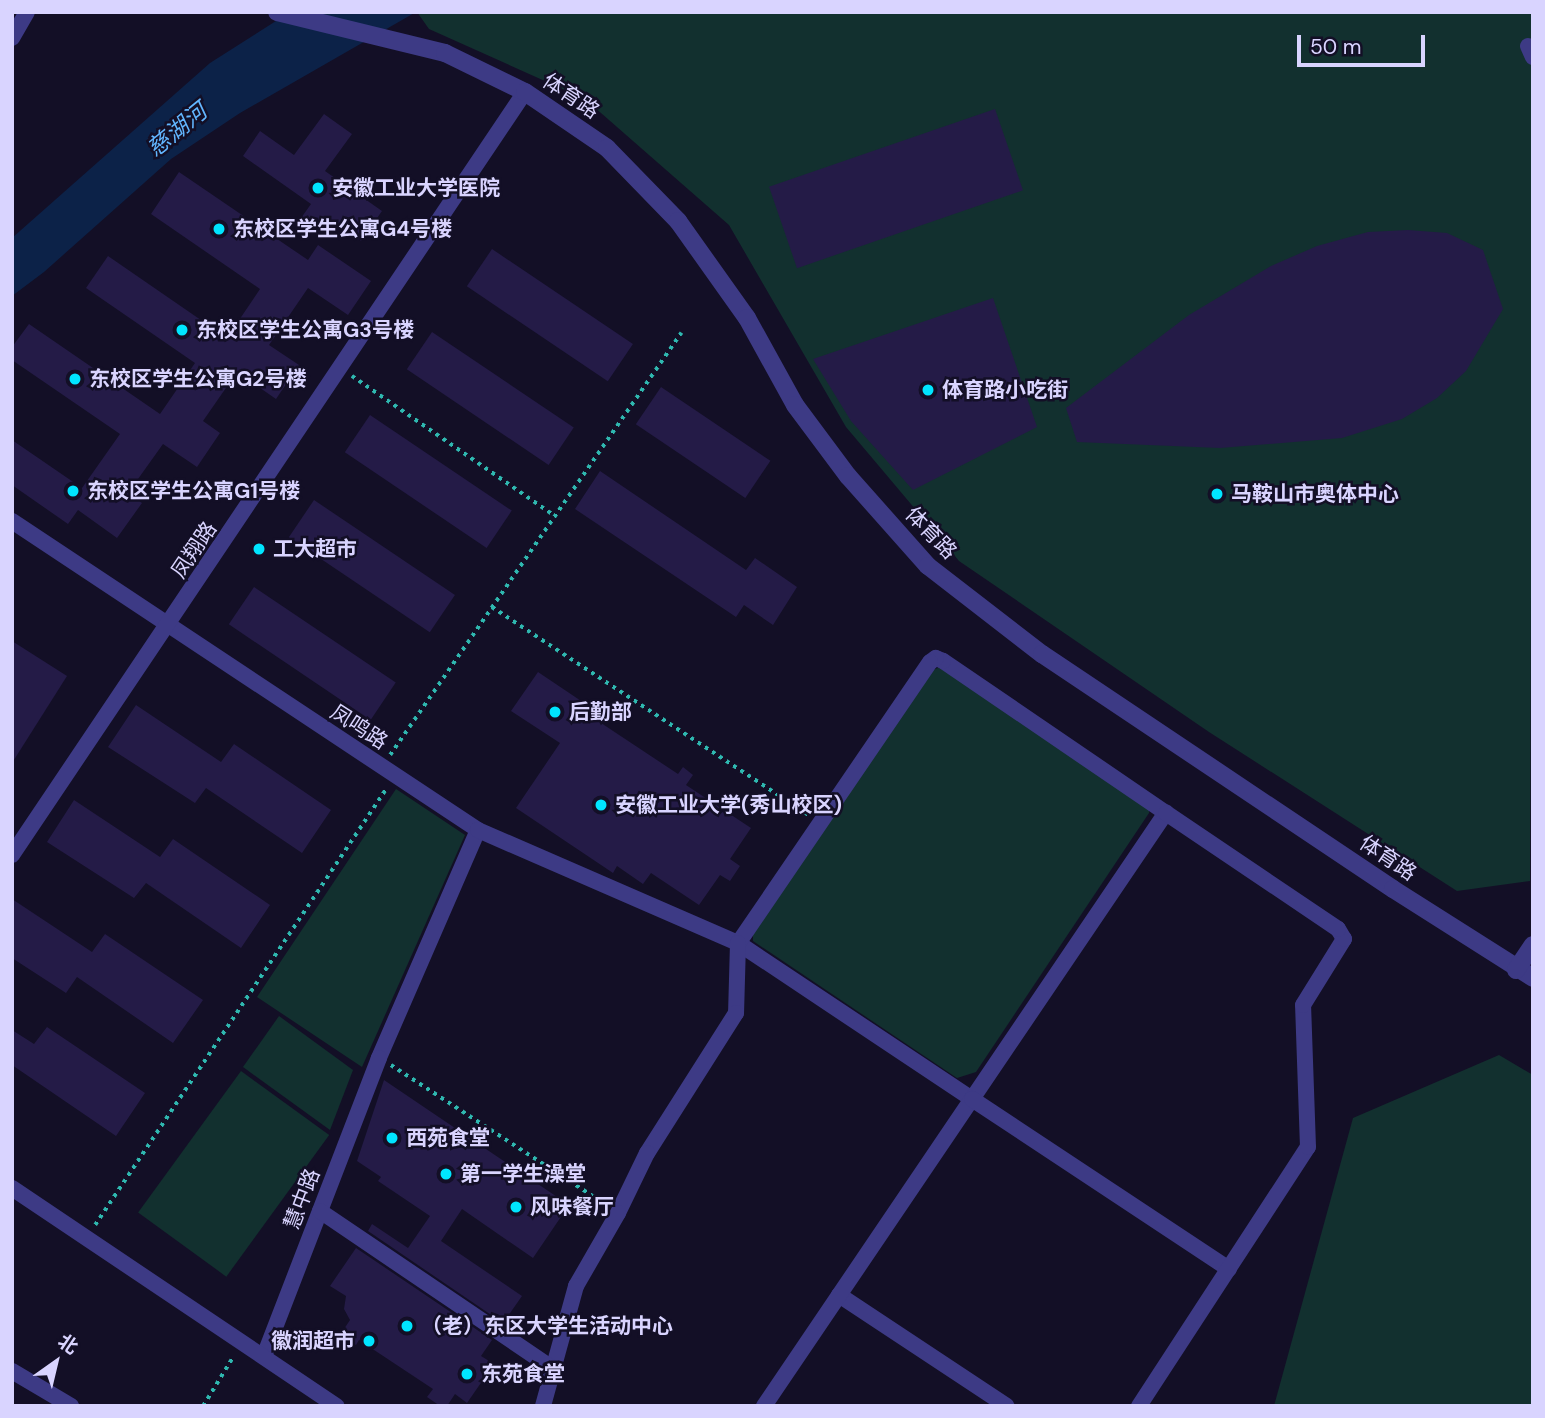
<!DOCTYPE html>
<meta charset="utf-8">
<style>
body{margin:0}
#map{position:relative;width:1545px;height:1418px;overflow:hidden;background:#130f26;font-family:"DM Sans","Noto Sans SC",sans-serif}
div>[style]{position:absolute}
.green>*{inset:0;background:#12302f;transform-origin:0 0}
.water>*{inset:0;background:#0c2248}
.building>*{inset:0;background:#241b47;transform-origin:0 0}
.path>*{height:3.5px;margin-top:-1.75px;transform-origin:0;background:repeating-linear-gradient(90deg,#2fb8b0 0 3.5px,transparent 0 8.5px)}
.minor>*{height:16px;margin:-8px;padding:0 8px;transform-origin:8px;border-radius:8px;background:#3d3a85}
.tertiary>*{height:18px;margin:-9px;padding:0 9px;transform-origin:9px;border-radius:9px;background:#3d3a85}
.dots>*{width:19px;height:19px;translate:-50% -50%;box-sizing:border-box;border:4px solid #130f26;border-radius:50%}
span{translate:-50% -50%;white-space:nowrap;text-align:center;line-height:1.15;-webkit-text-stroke:5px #130f26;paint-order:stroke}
.street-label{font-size:21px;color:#d9d4ff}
.poi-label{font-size:21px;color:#d9d4ff;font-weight:700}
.left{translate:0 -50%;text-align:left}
.right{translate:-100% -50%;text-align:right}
.water-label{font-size:23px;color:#62b6ff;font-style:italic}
.frame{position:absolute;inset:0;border:14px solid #d9d4ff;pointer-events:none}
.north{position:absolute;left:21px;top:1327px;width:70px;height:70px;-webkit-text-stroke:5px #130f26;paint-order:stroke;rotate:34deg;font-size:19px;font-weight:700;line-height:28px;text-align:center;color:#d9d4ff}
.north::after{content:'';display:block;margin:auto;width:24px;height:32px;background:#d9d4ff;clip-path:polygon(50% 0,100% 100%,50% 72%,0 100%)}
.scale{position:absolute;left:1297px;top:35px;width:128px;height:32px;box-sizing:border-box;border:4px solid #d9d4ff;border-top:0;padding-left:9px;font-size:21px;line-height:24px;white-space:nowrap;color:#d9d4ff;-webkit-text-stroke:5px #130f26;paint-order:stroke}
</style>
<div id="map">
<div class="green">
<i style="clip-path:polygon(417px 12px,1533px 12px,1530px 881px,1457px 891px,1209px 732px,959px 561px,846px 427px,729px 225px,585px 99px,429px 29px)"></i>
<i style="clip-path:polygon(940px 667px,1149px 808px,1149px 813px,976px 1072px,957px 1078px,753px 941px,753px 933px,933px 670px)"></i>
<i style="clip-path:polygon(396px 789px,465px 835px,362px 1067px,257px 997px)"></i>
<i style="clip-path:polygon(279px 1016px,353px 1070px,330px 1130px,243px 1067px)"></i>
<i style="clip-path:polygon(1499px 1055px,1533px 1075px,1533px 1406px,1274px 1406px,1353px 1118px)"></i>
<i style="left:241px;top:1071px;width:109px;height:175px;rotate:36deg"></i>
</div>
<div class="water">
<i style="clip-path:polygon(290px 12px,416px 12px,240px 113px,171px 159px,44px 272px,12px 296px,12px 238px,210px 63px)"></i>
</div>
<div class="building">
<i style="left:995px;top:109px;width:86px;height:239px;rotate:71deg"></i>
<i style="clip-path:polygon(324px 114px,352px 134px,325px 171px,382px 211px,361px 241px,334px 222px,325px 236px,301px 218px,311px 204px,243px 156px,260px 131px,294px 155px)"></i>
<i style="clip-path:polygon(179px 172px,308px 260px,318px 245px,371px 281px,348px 315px,308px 288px,269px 345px,299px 365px,276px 399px,237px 372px,203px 421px,220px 433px,197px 467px,163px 444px,128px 493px,142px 503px,117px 538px,78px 510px,68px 524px,12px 485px,12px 440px,82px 488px,120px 434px,12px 360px,12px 347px,29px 324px,160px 414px,195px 363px,86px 288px,108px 256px,227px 338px,260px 289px,151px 214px)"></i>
<i style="clip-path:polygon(1408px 230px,1447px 233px,1483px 250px,1503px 309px,1466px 371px,1437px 398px,1402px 419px,1342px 438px,1220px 448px,1077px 442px,1066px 408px,1189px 315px,1271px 266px,1317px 246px,1368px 232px)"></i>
<i style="left:492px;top:249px;width:170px;height:45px;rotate:34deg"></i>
<i style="clip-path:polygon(993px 298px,1037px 427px,913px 490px,851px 421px,813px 359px)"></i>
<i style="left:432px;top:332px;width:171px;height:45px;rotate:34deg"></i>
<i style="left:661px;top:387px;width:132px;height:45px;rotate:34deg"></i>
<i style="left:370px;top:415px;width:171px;height:45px;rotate:34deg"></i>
<i style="clip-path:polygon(600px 471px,746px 570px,755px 558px,797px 587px,773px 625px,744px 605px,736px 617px,575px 509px)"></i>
<i style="left:314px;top:500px;width:170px;height:45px;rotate:34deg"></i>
<i style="left:254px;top:587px;width:171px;height:45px;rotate:34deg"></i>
<i style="clip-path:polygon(12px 641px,67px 676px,12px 763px)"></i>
<i style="clip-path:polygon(538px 672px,599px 713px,595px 719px,678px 774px,683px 767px,693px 775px,686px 785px,751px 828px,730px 859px,740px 866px,730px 881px,720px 875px,699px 905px,651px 873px,643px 884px,617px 866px,613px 873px,516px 808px,560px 743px,511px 711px)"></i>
<i style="clip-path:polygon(136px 705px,221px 762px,234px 744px,331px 810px,302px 853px,206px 788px,195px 803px,108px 747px)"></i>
<i style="clip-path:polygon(74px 800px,160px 857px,173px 839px,270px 905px,241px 948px,146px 883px,134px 898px,47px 842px)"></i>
<i style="clip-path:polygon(12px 899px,92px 952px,105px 934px,203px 1000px,173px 1043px,77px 977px,66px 993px,12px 958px)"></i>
<i style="clip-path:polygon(47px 1027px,145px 1093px,116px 1136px,12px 1065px,12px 1030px,34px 1044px)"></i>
<i style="clip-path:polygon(384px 1080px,569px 1205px,533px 1258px,462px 1209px,441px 1241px,522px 1296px,503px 1323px,368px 1231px,372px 1224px,408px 1248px,430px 1216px,378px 1181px,381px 1177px,357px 1161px)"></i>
<i style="clip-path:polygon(356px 1248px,492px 1340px,481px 1356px,494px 1364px,467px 1403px,455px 1394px,447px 1406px,440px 1406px,427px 1397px,433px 1389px,359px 1340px,356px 1345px,340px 1335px,350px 1320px,344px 1309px,346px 1296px,330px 1286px)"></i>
</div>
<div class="path">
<i style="left:352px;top:376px;width:247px;rotate:34.6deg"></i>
<i style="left:492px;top:607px;width:379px;rotate:33.3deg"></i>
<i style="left:390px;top:755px;width:513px;rotate:-55.41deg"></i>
<i style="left:391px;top:1065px;width:255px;rotate:33deg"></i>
<i style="left:95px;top:1225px;width:524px;rotate:-56.28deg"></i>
<i style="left:203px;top:1406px;width:57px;rotate:-58.5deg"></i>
</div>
<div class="minor">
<i style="left:12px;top:38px;width:30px;rotate:-60deg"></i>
<i style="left:1528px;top:46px;width:12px;rotate:66deg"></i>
<i style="left:12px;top:521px;width:559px;rotate:33.55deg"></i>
<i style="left:478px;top:830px;width:249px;rotate:113.5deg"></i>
<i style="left:379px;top:1058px;width:319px;rotate:111.1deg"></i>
<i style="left:478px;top:830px;width:283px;rotate:23.5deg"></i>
<i style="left:738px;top:943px;width:281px;rotate:33.7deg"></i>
<i style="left:972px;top:1099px;width:346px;rotate:-55.9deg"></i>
<i style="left:1166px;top:813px;width:270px;rotate:-145.7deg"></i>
<i style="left:943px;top:661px;width:8px;rotate:-157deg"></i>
<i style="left:936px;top:658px;width:7px;rotate:146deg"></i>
<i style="left:930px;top:662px;width:340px;rotate:124.3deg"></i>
<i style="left:738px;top:943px;width:70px;rotate:91.6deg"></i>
<i style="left:736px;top:1013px;width:166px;rotate:122.4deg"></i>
<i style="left:647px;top:1153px;width:67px;rotate:115.8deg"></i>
<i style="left:618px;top:1213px;width:84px;rotate:119.9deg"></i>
<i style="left:576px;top:1286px;width:124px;rotate:105.4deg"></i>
<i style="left:12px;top:855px;width:919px;rotate:-56.09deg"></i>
<i style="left:12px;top:1188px;width:391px;rotate:33.9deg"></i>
<i style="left:320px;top:1211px;width:282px;rotate:34.1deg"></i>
<i style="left:839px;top:1295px;width:201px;rotate:33.5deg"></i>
<i style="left:12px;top:1371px;width:69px;rotate:30.7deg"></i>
<i style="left:764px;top:1406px;width:371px;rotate:-55.9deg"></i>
<i style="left:972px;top:1099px;width:308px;rotate:33.5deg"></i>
<i style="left:1139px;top:1406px;width:309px;rotate:-56.9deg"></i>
<i style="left:1308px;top:1147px;width:142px;rotate:-92deg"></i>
<i style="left:1303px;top:1005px;width:78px;rotate:-58.2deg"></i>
<i style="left:1344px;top:939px;width:12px;rotate:-121deg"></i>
<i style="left:1338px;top:929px;width:207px;rotate:-146deg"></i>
</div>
<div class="tertiary">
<i style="left:277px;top:12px;width:173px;rotate:13.7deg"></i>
<i style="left:445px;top:53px;width:89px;rotate:26deg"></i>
<i style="left:525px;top:92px;width:99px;rotate:34.3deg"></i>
<i style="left:607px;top:148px;width:102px;rotate:45.8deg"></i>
<i style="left:678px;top:221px;width:119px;rotate:54.6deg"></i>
<i style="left:747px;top:318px;width:99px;rotate:61.1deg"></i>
<i style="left:795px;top:405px;width:89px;rotate:53.3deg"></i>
<i style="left:848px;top:476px;width:120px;rotate:48.4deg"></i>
<i style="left:928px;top:566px;width:144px;rotate:37.7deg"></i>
<i style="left:1042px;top:654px;width:422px;rotate:33.8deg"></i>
<i style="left:1393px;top:889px;width:166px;rotate:32.4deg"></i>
<i style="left:1516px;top:970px;width:30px;rotate:-56deg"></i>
</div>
<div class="dots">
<i style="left:318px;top:188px;background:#00e5ff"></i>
<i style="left:219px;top:229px;background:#00e5ff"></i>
<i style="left:182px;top:330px;background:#00e5ff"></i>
<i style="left:75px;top:379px;background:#00e5ff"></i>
<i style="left:928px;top:390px;background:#00e5ff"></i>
<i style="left:73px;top:491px;background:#00e5ff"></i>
<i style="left:1217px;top:494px;background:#00e5ff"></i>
<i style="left:259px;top:549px;background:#00e5ff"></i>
<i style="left:555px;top:712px;background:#00e5ff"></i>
<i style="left:601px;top:805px;background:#00e5ff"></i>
<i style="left:392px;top:1138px;background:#00e5ff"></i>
<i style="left:446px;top:1174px;background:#00e5ff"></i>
<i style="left:516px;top:1207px;background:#00e5ff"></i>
<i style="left:407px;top:1326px;background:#00e5ff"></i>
<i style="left:369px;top:1341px;background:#00e5ff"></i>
<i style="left:467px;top:1374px;background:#00e5ff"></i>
</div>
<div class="street-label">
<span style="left:571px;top:96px;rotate:34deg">体育路</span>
<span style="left:931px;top:533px;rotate:46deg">体育路</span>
<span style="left:194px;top:550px;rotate:-56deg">凤翔路</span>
<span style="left:359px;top:727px;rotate:33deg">凤鸣路</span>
<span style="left:1388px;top:858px;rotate:34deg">体育路</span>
<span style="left:302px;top:1199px;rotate:-69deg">慧中路</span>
</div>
<div class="poi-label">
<span class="left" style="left:332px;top:188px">安徽工业大学医院</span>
<span class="left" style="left:233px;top:229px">东校区学生公寓G4号楼</span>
<span class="left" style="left:196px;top:330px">东校区学生公寓G3号楼</span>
<span class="left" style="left:89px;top:379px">东校区学生公寓G2号楼</span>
<span class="left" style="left:942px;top:390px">体育路小吃街</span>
<span class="left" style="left:87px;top:491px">东校区学生公寓G1号楼</span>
<span class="left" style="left:1231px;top:494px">马鞍山市奥体中心</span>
<span class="left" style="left:273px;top:549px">工大超市</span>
<span class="left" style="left:569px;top:712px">后勤部</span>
<span class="left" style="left:615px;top:805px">安徽工业大学(秀山校区)</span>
<span class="left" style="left:406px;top:1138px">西苑食堂</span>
<span class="left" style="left:460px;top:1174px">第一学生澡堂</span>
<span class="left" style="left:530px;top:1207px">风味餐厅</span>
<span class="left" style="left:421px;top:1326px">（老）东区大学生活动中心</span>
<span class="right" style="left:355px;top:1341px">徽润超市</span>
<span class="left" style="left:481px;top:1374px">东苑食堂</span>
</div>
<div class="water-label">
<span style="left:177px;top:130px;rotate:-39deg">慈湖河</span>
</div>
<div class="frame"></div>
<div class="north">北</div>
<div class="scale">50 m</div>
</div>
